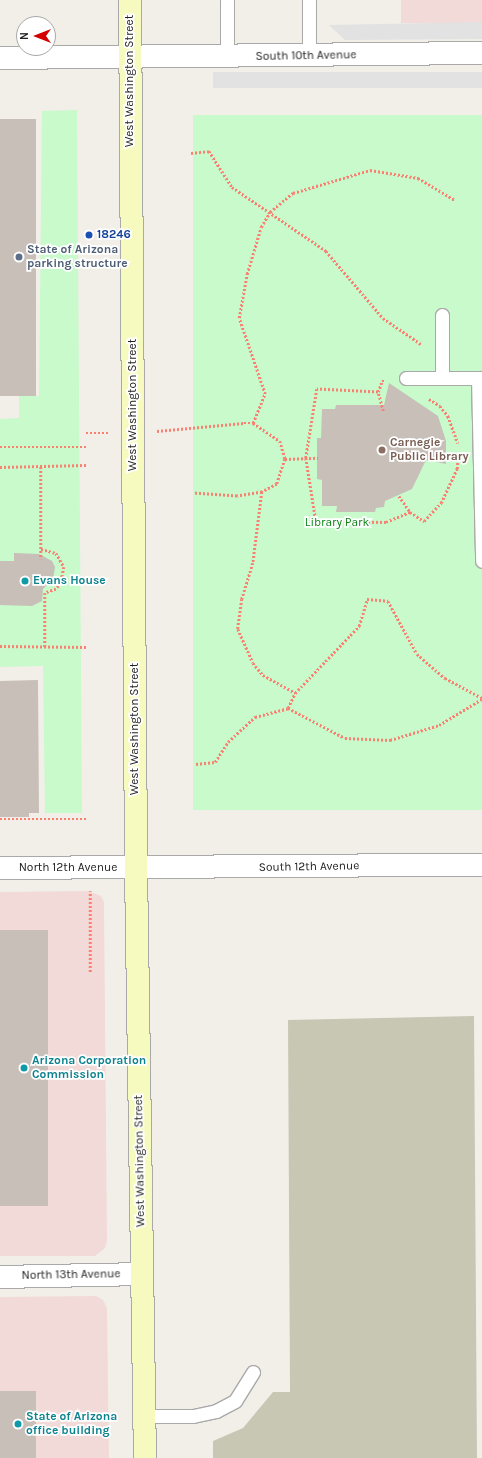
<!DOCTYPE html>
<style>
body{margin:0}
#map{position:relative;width:482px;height:1458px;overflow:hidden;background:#f2efe9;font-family:Karla,sans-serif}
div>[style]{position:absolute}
.commercial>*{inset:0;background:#f2dad9;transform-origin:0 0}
.construction>*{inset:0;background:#c7c7b4}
.park>*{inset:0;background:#c8facc;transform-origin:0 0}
.parking>*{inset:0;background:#e2e2e2;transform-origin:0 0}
.building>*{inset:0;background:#c7bfb8;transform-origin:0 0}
.path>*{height:2.5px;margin-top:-1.25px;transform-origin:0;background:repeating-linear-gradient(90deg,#fa8072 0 2px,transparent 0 4px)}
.roads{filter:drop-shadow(1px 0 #a9a9a9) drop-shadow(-1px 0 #a9a9a9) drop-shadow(0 1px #a9a9a9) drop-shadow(0 -1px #a9a9a9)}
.lane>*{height:13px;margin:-6.5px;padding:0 6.5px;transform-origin:6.5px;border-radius:6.5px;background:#fff}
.street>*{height:22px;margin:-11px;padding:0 11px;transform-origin:11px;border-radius:11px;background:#fff}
.secondary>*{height:22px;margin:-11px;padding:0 11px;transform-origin:11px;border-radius:11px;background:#f7fabf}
.dots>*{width:11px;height:11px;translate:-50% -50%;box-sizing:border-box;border:2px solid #fff;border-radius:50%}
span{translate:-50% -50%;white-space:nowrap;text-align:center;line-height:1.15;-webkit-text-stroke:3.5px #fff;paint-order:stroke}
.street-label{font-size:12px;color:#222}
.transit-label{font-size:12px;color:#164399;font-weight:700}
.left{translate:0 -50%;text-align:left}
.service-label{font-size:12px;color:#4e5e75;font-weight:700}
.education-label{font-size:12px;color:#785e54;font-weight:700}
.park-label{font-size:12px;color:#0c8416}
.culture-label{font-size:12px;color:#0d838f;font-weight:700}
.north{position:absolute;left:16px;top:16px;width:40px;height:40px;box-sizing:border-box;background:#fff;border:1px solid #a7a7a7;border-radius:50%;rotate:270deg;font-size:11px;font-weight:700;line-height:16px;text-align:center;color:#222}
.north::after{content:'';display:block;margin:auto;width:14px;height:18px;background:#d40000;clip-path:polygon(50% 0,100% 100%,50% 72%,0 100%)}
</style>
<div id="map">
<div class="commercial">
<i style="left:401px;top:0;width:81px;height:23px"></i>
<i style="clip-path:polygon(88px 891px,101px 896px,104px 902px,107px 1241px,105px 1248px,95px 1256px,0 1256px,0 892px)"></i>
<i style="clip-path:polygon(96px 1296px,103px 1300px,107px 1308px,109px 1458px,0 1458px,0 1297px)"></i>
</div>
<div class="construction">
<i style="clip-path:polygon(474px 1016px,477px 1458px,213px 1458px,213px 1441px,243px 1428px,273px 1392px,290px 1392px,288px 1020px)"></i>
</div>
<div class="park">
<i style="clip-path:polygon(77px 110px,82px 813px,45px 813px,43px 666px,0 667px,0 419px,19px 418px,19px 396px,39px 396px,42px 111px)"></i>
<i style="left:482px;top:115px;width:695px;height:289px;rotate:90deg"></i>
</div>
<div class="parking">
<i style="clip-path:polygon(482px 22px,482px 39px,345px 40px,329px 25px)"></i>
<i style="left:482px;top:72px;width:16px;height:269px;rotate:90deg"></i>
</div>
<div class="building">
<i style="left:0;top:119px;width:36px;height:277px"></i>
<i style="clip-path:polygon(389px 383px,438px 416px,446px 441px,446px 464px,426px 460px,412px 489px,385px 501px,384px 507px,376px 508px,375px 512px,336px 512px,337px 506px,322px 506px,322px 480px,317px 479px,317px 438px,321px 438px,322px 409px,335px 409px,336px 405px,384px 405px)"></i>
<i style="clip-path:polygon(14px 553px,39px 554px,52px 561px,55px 567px,53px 579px,43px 589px,42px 601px,32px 606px,0 605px,0 561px,14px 561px)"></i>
<i style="clip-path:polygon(38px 680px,39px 813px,29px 813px,29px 817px,0 817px,0 681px)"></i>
<i style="left:0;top:930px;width:48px;height:276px"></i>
<i style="left:0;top:1391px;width:36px;height:67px"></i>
</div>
<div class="path">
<i style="left:191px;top:153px;width:18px;rotate:-6deg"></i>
<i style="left:209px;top:151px;width:43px;rotate:57.4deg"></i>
<i style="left:232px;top:187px;width:114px;rotate:34.2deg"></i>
<i style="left:326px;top:251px;width:88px;rotate:49.6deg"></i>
<i style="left:383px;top:318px;width:46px;rotate:34.4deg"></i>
<i style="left:378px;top:392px;width:61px;rotate:-177.2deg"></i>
<i style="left:317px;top:389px;width:70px;rotate:99.1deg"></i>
<i style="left:306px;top:458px;width:64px;rotate:81deg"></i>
<i style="left:316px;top:521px;width:70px;rotate:0.8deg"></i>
<i style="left:386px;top:522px;width:26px;rotate:-23deg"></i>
<i style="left:429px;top:399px;width:13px;rotate:32deg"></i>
<i style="left:440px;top:406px;width:13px;rotate:51deg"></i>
<i style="left:448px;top:416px;width:29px;rotate:70deg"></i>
<i style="left:383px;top:411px;width:20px;rotate:-105deg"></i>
<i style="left:378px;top:392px;width:12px;rotate:-70deg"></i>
<i style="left:382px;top:381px;width:4px"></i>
<i style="left:253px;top:423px;width:31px;rotate:-68deg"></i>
<i style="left:265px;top:394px;width:80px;rotate:-108.9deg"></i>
<i style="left:239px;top:318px;width:45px;rotate:-79.7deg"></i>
<i style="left:247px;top:274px;width:49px;rotate:-73.4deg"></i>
<i style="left:261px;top:227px;width:17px;rotate:-59deg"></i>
<i style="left:270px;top:212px;width:30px;rotate:-40deg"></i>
<i style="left:293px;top:193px;width:80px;rotate:-16.6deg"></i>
<i style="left:370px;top:170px;width:49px;rotate:9.5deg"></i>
<i style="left:418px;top:178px;width:43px;rotate:30.7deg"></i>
<i style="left:157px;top:431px;width:87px;rotate:-5.3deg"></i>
<i style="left:244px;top:423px;width:9px"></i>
<i style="left:253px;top:423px;width:32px;rotate:34deg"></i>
<i style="left:280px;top:441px;width:19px;rotate:74deg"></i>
<i style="left:285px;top:459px;width:26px;rotate:108deg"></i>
<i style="left:277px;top:484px;width:17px;rotate:152deg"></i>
<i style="left:262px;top:492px;width:25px;rotate:171deg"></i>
<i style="left:237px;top:496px;width:44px;rotate:-176.1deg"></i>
<i style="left:86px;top:433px;width:24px"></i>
<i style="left:0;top:447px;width:86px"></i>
<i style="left:285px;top:459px;width:33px;rotate:-2deg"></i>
<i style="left:0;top:467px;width:86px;rotate:-1.3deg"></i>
<i style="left:41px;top:467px;width:92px;rotate:90deg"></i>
<i style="left:262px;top:492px;width:72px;rotate:97.2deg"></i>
<i style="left:253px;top:563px;width:38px;rotate:107deg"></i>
<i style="left:242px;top:599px;width:30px;rotate:98deg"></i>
<i style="left:238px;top:629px;width:37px;rotate:66deg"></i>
<i style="left:253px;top:663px;width:16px;rotate:50deg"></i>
<i style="left:263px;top:675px;width:37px;rotate:29deg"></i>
<i style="left:399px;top:496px;width:19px;rotate:55deg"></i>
<i style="left:410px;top:512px;width:17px;rotate:33deg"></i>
<i style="left:424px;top:521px;width:25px;rotate:-47deg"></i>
<i style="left:441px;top:503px;width:38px;rotate:-65deg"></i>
<i style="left:457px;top:469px;width:13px;rotate:-86deg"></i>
<i style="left:41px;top:549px;width:16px;rotate:15deg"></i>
<i style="left:56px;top:553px;width:16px;rotate:60deg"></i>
<i style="left:64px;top:567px;width:16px;rotate:101deg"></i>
<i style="left:61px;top:583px;width:8px;rotate:130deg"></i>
<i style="left:56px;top:589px;width:12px;rotate:160deg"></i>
<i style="left:45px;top:593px;width:54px;rotate:90deg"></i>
<i style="left:0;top:646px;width:88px;rotate:0.7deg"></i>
<i style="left:288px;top:708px;width:17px;rotate:-65deg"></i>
<i style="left:295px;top:693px;width:93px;rotate:-46.3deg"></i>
<i style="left:359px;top:626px;width:28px;rotate:-73deg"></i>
<i style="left:367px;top:599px;width:21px;rotate:5deg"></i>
<i style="left:388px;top:601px;width:60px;rotate:61.3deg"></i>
<i style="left:417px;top:654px;width:37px;rotate:41deg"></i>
<i style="left:445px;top:678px;width:42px;rotate:28.4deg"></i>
<i style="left:196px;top:764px;width:19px;rotate:-6deg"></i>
<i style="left:215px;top:762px;width:24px;rotate:-57deg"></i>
<i style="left:228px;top:742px;width:37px;rotate:-43deg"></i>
<i style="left:255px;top:717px;width:34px;rotate:-15deg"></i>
<i style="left:288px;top:708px;width:64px;rotate:27.8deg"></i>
<i style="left:345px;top:738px;width:45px;rotate:2.5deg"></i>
<i style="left:390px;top:740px;width:51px;rotate:-17deg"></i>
<i style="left:439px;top:725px;width:50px;rotate:-31.2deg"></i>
<i style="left:0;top:819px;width:88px"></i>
<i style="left:90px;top:972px;width:81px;rotate:-90deg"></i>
</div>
<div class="roads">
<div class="lane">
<i style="left:309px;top:56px;width:56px;rotate:-90deg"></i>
<i style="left:227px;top:57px;width:57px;rotate:-90deg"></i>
<i style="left:406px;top:378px;width:72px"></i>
<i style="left:442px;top:378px;width:63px;rotate:-90deg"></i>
<i style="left:482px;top:378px;width:4px;rotate:180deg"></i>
<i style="left:478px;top:378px;width:183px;rotate:88.7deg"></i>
<i style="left:145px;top:1416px;width:48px"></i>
<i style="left:193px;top:1416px;width:24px;rotate:-12deg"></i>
<i style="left:216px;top:1411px;width:21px;rotate:-28deg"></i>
<i style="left:235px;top:1401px;width:34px;rotate:-58deg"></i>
</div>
<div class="street">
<i style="left:0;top:58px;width:482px;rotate:-0.6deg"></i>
<i style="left:0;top:868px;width:482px;rotate:-0.4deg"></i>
<i style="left:0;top:1277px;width:142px;rotate:-1.2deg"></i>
</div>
<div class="secondary">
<i style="left:130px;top:0;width:868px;rotate:89.6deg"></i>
<i style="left:136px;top:868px;width:590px;rotate:89.13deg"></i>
</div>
</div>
<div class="dots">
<i style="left:89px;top:235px;background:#1a4fb4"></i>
<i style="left:19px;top:257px;background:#5c6f8a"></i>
<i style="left:382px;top:450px;background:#8d6e63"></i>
<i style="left:25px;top:581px;background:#0f9aa8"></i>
<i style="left:24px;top:1068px;background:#0f9aa8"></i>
<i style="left:18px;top:1424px;background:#0f9aa8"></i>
</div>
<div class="street-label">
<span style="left:306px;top:56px;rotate:-1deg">South 10th Avenue</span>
<span style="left:130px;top:81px;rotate:-90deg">West Washington Street</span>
<span style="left:133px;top:405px;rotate:-90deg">West Washington Street</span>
<span style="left:135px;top:729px;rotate:-90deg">West Washington Street</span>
<span style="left:309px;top:867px;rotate:-1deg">South 12th Avenue</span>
<span style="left:68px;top:868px">North 12th Avenue</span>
<span style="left:140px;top:1161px;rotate:-91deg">West Washington Street</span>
<span style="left:71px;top:1275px;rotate:-1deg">North 13th Avenue</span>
</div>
<div class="transit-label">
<span class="left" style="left:97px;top:235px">18246</span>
</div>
<div class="service-label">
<span class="left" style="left:27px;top:257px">State of Arizona<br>parking structure</span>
</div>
<div class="education-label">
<span class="left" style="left:390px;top:450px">Carnegie<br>Public Library</span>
</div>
<div class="park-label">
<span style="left:337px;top:523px">Library Park</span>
</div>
<div class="culture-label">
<span class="left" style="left:33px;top:581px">Evans House</span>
<span class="left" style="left:32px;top:1068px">Arizona Corporation<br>Commission</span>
<span class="left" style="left:26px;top:1424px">State of Arizona<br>office building</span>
</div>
<div class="north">N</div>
</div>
